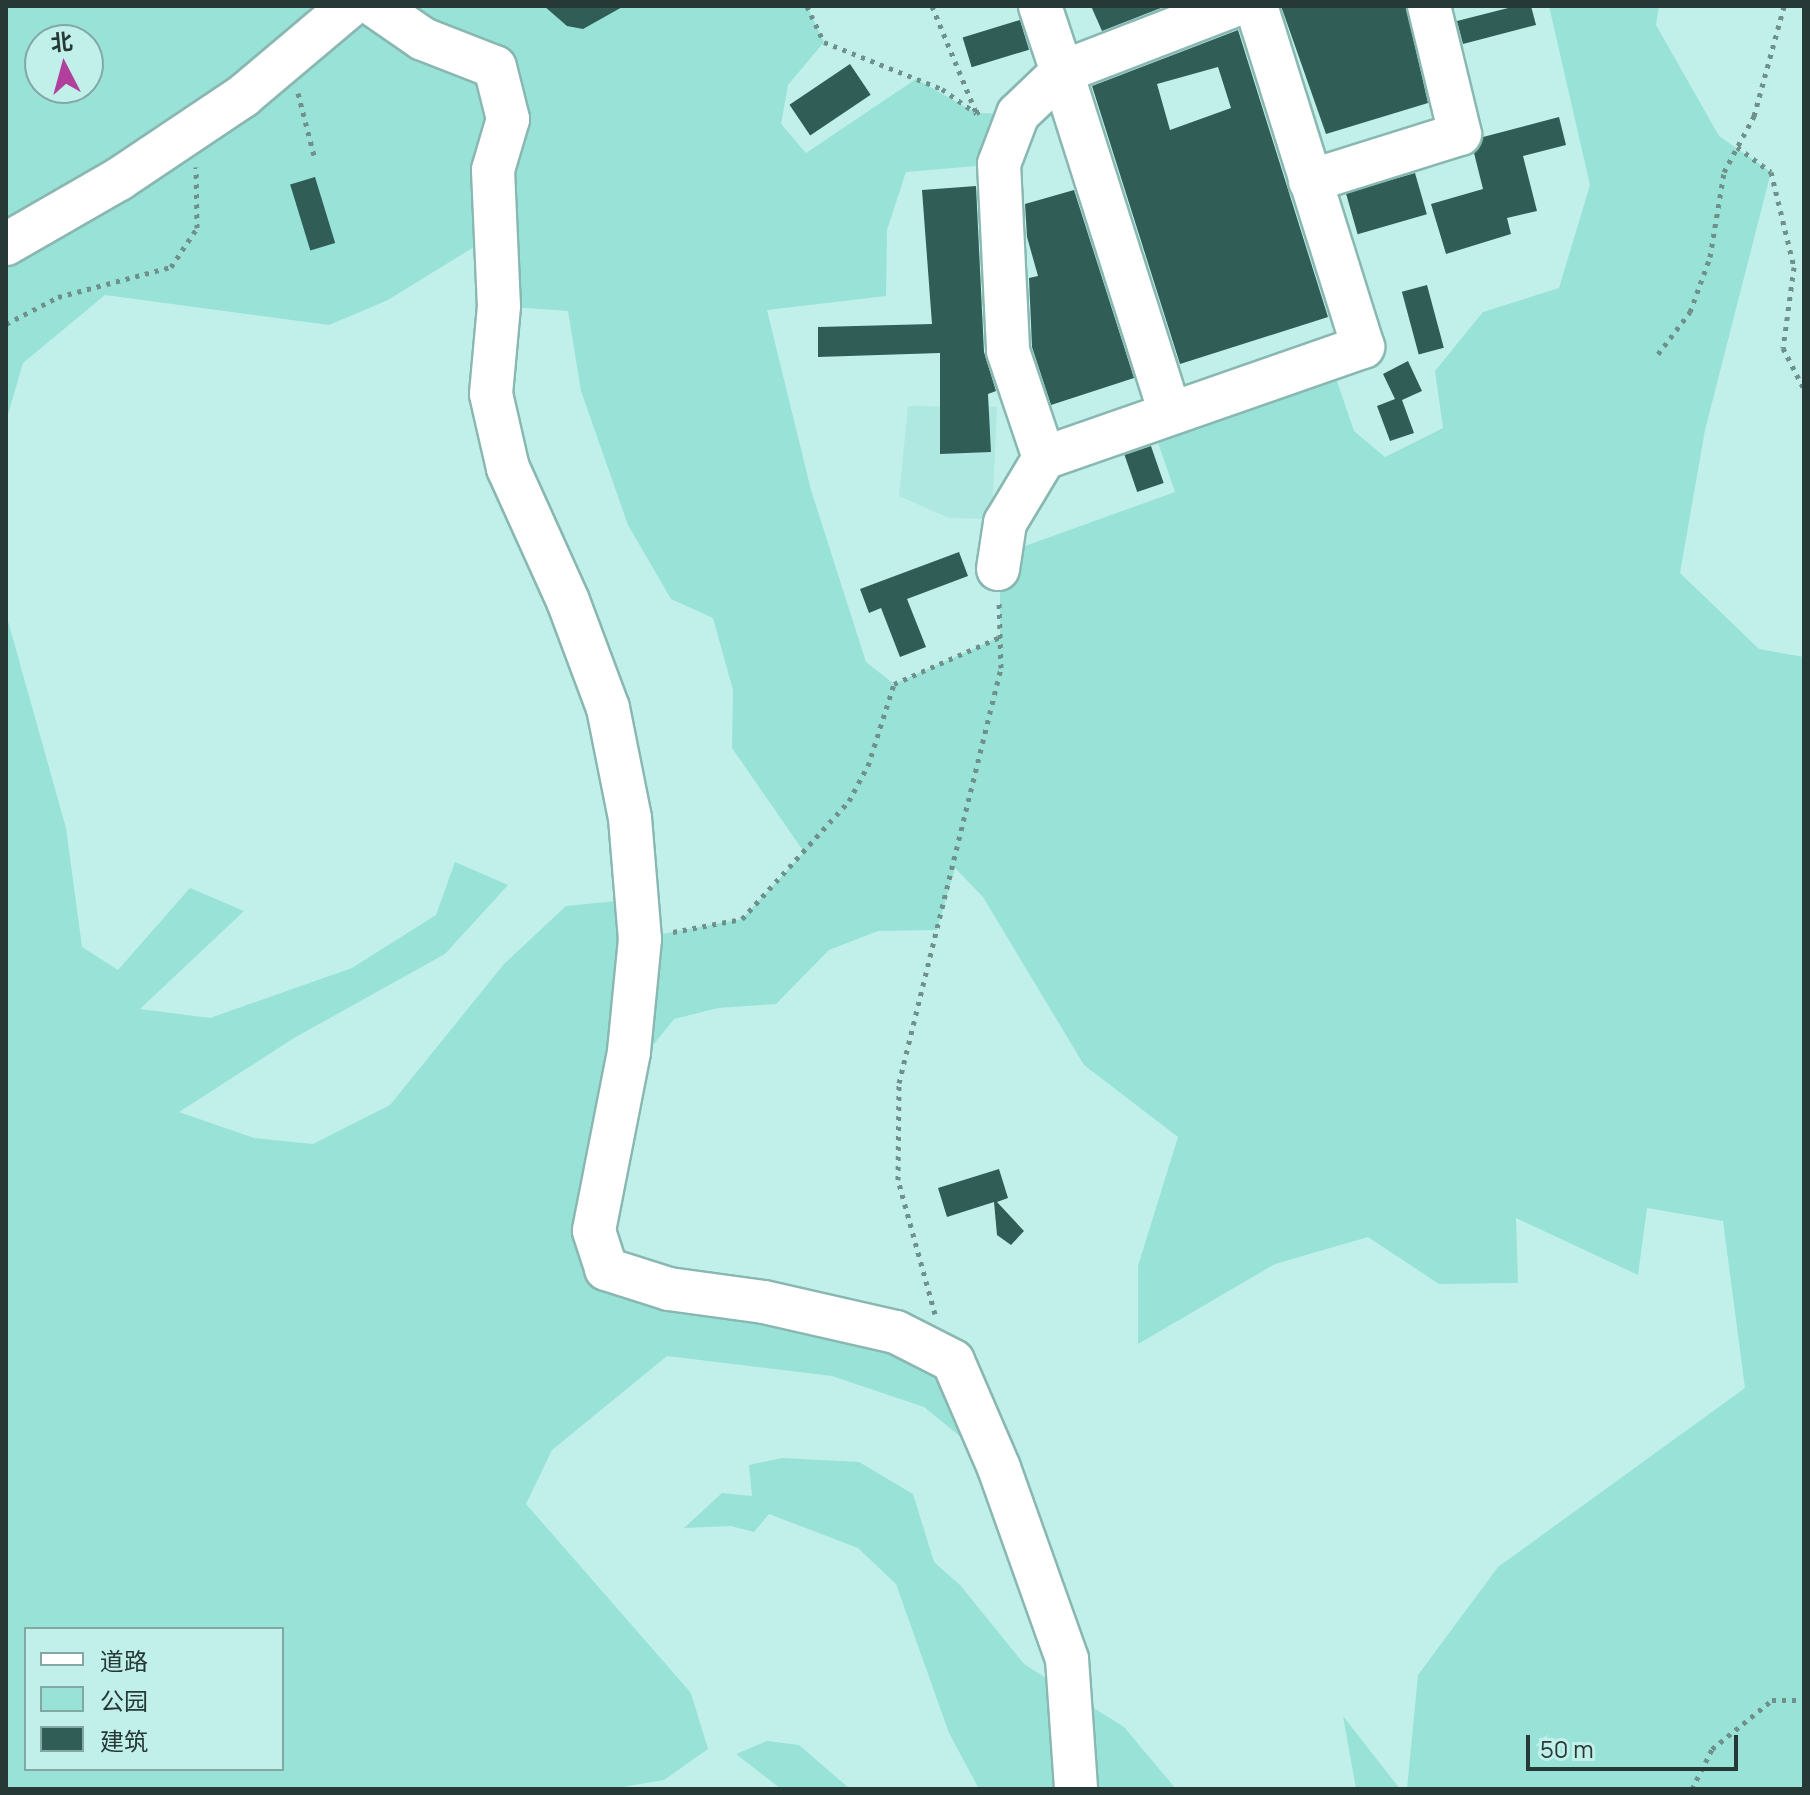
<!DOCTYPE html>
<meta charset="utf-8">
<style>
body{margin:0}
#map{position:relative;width:1810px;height:1795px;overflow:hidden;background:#c1f0ea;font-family:Manrope,"Noto Sans SC",sans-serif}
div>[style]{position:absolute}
.built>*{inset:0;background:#aee8e0}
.green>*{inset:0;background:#98e2d8}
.building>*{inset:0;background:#315d57;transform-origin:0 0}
.path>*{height:5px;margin-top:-2.5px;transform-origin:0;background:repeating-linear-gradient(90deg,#70908c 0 4px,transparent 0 10px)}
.roads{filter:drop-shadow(2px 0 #89b7b1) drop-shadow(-2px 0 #89b7b1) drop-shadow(0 2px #89b7b1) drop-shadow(0 -2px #89b7b1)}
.minor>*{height:42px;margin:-21px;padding:0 21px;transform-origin:21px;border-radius:21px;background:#fff}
span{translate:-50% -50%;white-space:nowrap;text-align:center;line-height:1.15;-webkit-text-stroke:8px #c1f0ea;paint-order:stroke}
.frame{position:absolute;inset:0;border:8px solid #263937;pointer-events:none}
.legend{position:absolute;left:24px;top:1627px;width:260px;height:144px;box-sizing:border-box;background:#c1f0ea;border:2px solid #83a7a2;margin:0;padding:10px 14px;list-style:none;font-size:24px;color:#263937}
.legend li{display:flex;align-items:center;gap:16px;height:40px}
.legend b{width:40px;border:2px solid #83a7a2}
.north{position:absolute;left:24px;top:24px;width:80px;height:80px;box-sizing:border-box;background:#c1f0ea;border:2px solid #83a7a2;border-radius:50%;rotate:354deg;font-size:22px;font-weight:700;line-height:32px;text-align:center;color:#263937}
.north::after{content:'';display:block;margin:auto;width:28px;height:36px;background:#b0409c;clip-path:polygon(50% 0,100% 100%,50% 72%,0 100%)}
.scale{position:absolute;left:1526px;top:1735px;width:212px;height:36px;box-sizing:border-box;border:4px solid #263937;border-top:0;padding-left:10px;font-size:24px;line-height:28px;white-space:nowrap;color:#263937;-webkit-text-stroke:6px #c1f0ea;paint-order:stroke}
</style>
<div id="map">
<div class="built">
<i style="clip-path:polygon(908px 406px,997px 407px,992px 519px,949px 518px,899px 496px)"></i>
</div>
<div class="green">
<i style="clip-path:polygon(evenodd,6px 6px,807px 6px,824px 42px,788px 85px,781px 124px,806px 153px,916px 79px,976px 113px,1018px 114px,999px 164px,906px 172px,887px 230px,886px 296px,767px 310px,811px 490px,866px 662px,894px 684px,1000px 637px,1000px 555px,1175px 492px,1150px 419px,1329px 358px,1354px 431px,1385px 457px,1443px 428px,1435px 371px,1483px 312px,1559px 288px,1590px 185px,1549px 6px,1659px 6px,1656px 25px,1719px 136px,1771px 172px,1705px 430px,1680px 573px,1759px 649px,1804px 657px,1804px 1789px,1407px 1789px,1418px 1675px,1498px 1567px,1745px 1388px,1723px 1221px,1647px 1208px,1638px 1275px,1516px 1218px,1518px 1283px,1439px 1284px,1368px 1237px,1275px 1264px,1138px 1344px,1138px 1266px,1178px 1137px,1084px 1065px,983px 897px,955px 868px,937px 930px,878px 931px,829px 950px,776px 1004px,718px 1008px,674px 1019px,654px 1044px,629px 1052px,607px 1269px,953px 1361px,999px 1468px,924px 1407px,832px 1376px,667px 1356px,552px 1450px,526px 1504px,691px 1693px,708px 1749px,664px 1780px,611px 1789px,6px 1789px,6px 614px,66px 828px,82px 947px,118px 970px,190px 888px,244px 911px,140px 1009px,210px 1018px,352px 968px,436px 915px,455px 862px,508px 885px,445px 954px,294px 1038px,179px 1112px,254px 1138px,313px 1144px,390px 1105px,504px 964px,566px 906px,637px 899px,641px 938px,742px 919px,804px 852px,732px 748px,733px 690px,713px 618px,671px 599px,628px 525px,581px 391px,568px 311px,499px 306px,495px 234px,388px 300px,329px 325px,105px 295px,23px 363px,6px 421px,6px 6px,40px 40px,88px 40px,88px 88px,40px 88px,40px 40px,6px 6px,26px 1629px,282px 1629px,282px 1769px,26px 1769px,26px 1629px)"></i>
<i style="clip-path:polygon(782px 1458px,859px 1462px,913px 1494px,934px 1562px,960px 1585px,1024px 1664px,1124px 1727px,1176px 1789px,979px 1789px,949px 1733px,896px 1584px,858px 1548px,769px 1514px,754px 1532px,731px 1526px,684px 1528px,722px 1493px,752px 1496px,749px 1465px)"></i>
<i style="clip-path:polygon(1343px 1716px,1400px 1789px,1356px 1789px)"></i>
<i style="clip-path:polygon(767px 1741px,799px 1745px,850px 1789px,781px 1789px,736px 1754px)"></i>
</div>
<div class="building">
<i style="clip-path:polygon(544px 6px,624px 6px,583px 29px,567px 26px)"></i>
<i style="clip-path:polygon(1091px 6px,1166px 6px,1102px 31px)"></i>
<i style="clip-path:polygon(1281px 6px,1406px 6px,1428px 103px,1326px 134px)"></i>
<i style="clip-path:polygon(1516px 6px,1531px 6px,1536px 25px,1463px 44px,1457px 21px)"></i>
<i style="left:1020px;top:20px;width:31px;height:60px;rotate:73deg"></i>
<i style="clip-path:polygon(evenodd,1238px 30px,1328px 317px,1180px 364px,1092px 86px,1238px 30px,1218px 67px,1231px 108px,1170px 130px,1157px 84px,1218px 67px)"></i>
<i style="left:850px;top:64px;width:37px;height:73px;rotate:56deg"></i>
<i style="clip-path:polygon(1559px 117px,1566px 145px,1523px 156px,1537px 211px,1507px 218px,1511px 234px,1446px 254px,1431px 204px,1483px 189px,1474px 153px,1483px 137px)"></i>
<i style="left:1415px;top:173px;width:43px;height:72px;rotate:74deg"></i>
<i style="left:315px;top:177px;width:69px;height:26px;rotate:73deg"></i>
<i style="clip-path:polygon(976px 186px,984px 352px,996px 391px,988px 394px,991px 452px,940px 454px,940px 353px,818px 357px,818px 327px,932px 324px,922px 190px)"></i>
<i style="clip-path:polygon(1074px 190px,1134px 378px,1051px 405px,1032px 347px,1029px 278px,1038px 276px,1027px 237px,1025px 204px)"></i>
<i style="left:1427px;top:285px;width:65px;height:26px;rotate:75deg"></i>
<i style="clip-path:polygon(1408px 361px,1422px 391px,1402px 400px,1414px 433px,1390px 441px,1377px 406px,1395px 399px,1383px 374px)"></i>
<i style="left:1151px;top:446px;width:39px;height:28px;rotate:71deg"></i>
<i style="clip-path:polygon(959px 552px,968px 576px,907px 599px,926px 647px,900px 657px,881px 608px,869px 613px,860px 589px)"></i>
<i style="clip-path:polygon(999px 1169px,1008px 1198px,997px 1202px,1024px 1231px,1011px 1245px,997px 1235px,994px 1202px,947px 1217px,938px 1188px)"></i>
</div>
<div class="path">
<i style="left:807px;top:6px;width:40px;rotate:65deg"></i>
<i style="left:824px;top:42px;width:127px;rotate:21.7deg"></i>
<i style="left:942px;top:89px;width:42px;rotate:35.2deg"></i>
<i style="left:976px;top:113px;width:7px;rotate:-27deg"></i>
<i style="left:932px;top:6px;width:115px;rotate:67.5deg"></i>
<i style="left:298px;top:93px;width:68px;rotate:75.6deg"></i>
<i style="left:1737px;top:147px;width:42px;rotate:36.3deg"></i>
<i style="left:1771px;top:172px;width:98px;rotate:76.4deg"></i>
<i style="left:1794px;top:267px;width:82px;rotate:97.7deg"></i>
<i style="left:1783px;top:348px;width:46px;rotate:62.9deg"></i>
<i style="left:6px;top:324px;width:59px;rotate:-27.4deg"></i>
<i style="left:58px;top:297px;width:117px;rotate:-14.9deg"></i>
<i style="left:171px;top:267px;width:47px;rotate:-56.3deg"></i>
<i style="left:197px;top:228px;width:61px;rotate:-90.9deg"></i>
<i style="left:1658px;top:354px;width:53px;rotate:-52.7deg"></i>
<i style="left:1690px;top:312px;width:59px;rotate:-70deg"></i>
<i style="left:1710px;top:257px;width:86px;rotate:-80.6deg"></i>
<i style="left:1724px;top:172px;width:64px;rotate:-61.8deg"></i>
<i style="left:1754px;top:116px;width:114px;rotate:-74.7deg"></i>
<i style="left:673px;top:932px;width:70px;rotate:-10.7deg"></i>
<i style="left:742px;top:919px;width:159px;rotate:-47.8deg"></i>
<i style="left:849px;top:801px;width:40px;rotate:-62deg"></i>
<i style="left:868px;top:766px;width:86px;rotate:-72.4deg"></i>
<i style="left:894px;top:684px;width:116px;rotate:-23.9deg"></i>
<i style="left:935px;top:1314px;width:139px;rotate:-105.4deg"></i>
<i style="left:898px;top:1180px;width:97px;rotate:-89.4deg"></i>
<i style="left:899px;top:1083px;width:427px;rotate:-76.2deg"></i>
<i style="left:1001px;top:668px;width:66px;rotate:-91.7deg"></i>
<i style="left:1692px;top:1789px;width:45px;rotate:-63.4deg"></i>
<i style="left:1712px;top:1749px;width:77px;rotate:-39.2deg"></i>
<i style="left:1772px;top:1700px;width:32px"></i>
</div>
<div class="roads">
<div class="minor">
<i style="left:375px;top:6px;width:58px;rotate:34.5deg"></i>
<i style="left:423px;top:39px;width:77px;rotate:21.3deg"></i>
<i style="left:495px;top:67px;width:54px;rotate:76deg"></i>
<i style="left:508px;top:119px;width:53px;rotate:106.4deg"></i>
<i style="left:493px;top:170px;width:136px;rotate:87.5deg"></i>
<i style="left:499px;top:306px;width:88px;rotate:95.2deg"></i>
<i style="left:491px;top:394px;width:76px;rotate:77.1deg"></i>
<i style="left:508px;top:468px;width:146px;rotate:65.7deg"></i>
<i style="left:568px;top:601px;width:114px;rotate:69.5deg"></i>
<i style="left:608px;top:708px;width:112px;rotate:78.7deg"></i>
<i style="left:630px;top:818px;width:121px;rotate:85.3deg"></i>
<i style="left:640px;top:939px;width:114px;rotate:95.6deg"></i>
<i style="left:629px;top:1052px;width:182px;rotate:101.1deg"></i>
<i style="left:594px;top:1231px;width:40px;rotate:72deg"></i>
<i style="left:606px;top:1269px;width:66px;rotate:17.6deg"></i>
<i style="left:669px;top:1289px;width:96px;rotate:7.8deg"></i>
<i style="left:764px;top:1302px;width:135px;rotate:12.8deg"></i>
<i style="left:896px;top:1332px;width:64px;rotate:27deg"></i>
<i style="left:953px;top:1361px;width:116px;rotate:66.7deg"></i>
<i style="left:999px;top:1468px;width:203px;rotate:70.4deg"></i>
<i style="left:1067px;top:1659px;width:130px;rotate:86deg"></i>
<i style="left:1040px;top:6px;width:70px;rotate:71.6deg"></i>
<i style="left:1062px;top:72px;width:61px;rotate:136.3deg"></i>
<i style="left:1018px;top:114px;width:53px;rotate:110.8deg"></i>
<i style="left:999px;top:164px;width:187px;rotate:87.2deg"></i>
<i style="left:1008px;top:351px;width:113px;rotate:71.4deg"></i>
<i style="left:1310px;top:181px;width:157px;rotate:-17.4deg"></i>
<i style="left:1460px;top:134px;width:132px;rotate:-103.6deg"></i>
<i style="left:6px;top:244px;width:130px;rotate:-29.9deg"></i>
<i style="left:119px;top:179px;width:149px;rotate:-33.8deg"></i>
<i style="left:243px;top:96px;width:140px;rotate:-40.1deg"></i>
<i style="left:1170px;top:413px;width:358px;rotate:-107.6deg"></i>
<i style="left:1062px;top:72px;width:183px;rotate:-21.1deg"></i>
<i style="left:998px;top:569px;width:47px;rotate:-81.3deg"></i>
<i style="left:1005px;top:523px;width:76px;rotate:-59deg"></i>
<i style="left:1044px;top:458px;width:338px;rotate:-19.2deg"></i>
<i style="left:1363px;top:347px;width:357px;rotate:-107.4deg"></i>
</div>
</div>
<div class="frame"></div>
<ul class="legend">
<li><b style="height:10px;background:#fff"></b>道路</li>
<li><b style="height:22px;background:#98e2d8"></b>公园</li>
<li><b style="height:22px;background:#315d57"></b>建筑</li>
</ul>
<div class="north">北</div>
<div class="scale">50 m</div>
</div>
